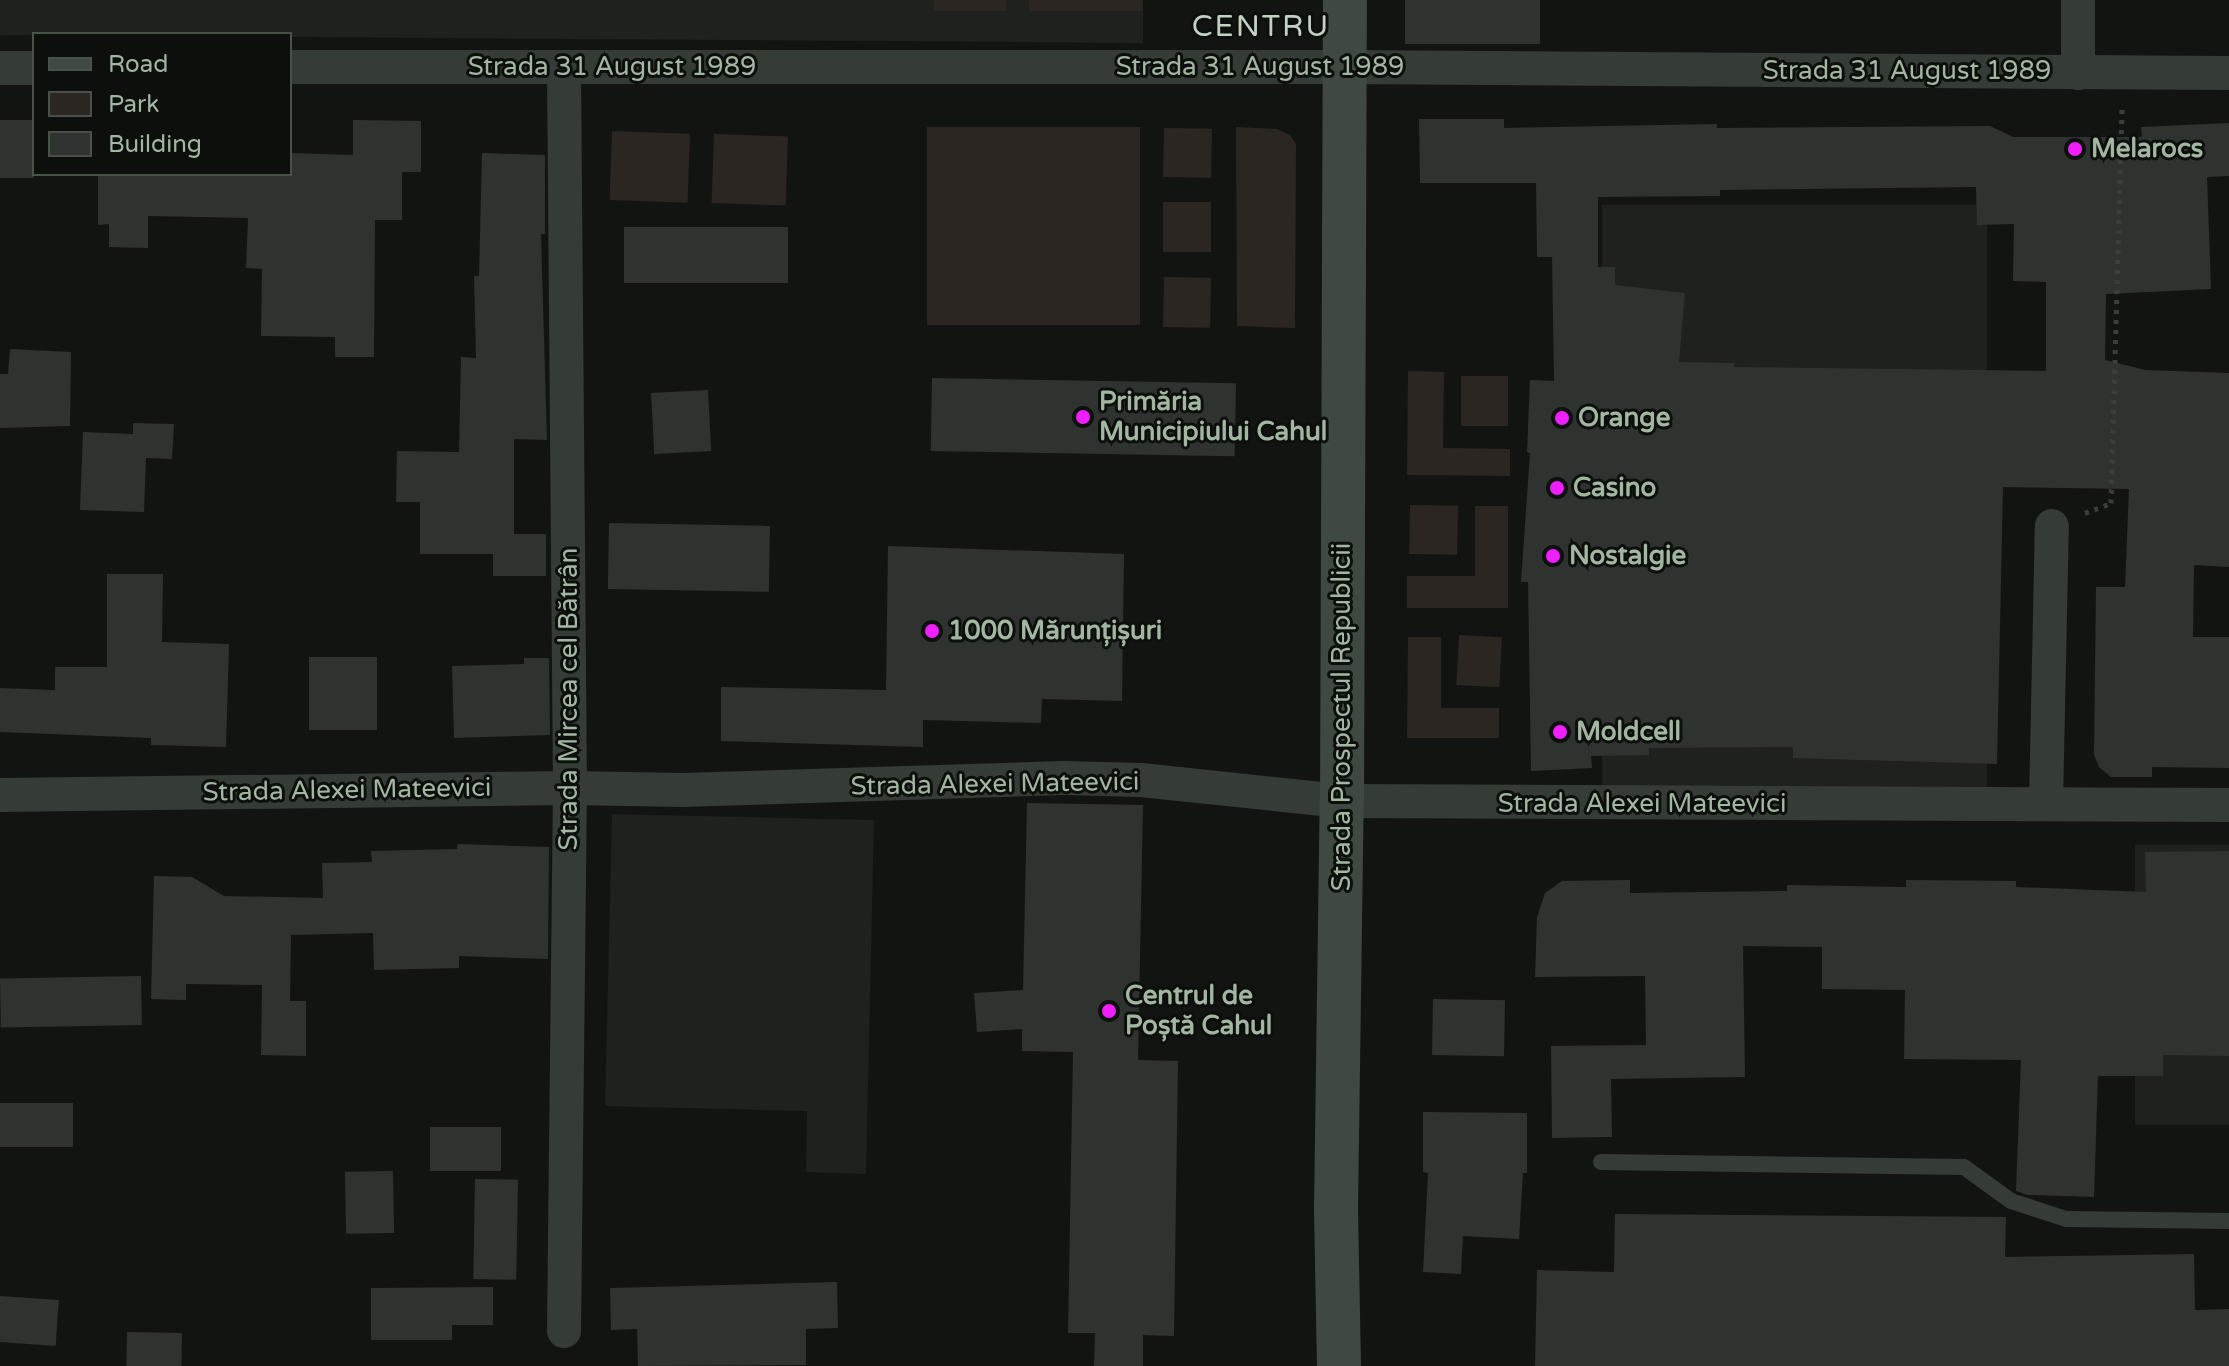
<!DOCTYPE html>
<meta charset="utf-8">
<style>
body{margin:0}
#map{position:relative;width:2229px;height:1366px;overflow:hidden;background:#121412;font-family:"Varela Round",sans-serif}
div>[style]{position:absolute}
.built>*{inset:0;background:#1e211e;transform-origin:0 0}
.green>*{inset:0;background:#2c2622;transform-origin:0 0}
.building>*{inset:0;background:#2f3330;transform-origin:0 0}
.path>*{height:5px;margin-top:-2.5px;transform-origin:0;background:repeating-linear-gradient(90deg,#394039 0 4px,transparent 0 10px)}
.lane>*{height:16px;margin:-8px;padding:0 8px;transform-origin:8px;border-radius:8px;background:#353c35}
.street>*{height:34px;margin:-17px;padding:0 17px;transform-origin:17px;border-radius:17px;background:#353c35}
.secondary>*{height:44px;margin:-22px;padding:0 22px;transform-origin:22px;border-radius:22px;background:#404941}
.dots>*{width:22px;height:22px;translate:-50% -50%;box-sizing:border-box;border:4px solid #0d0f0d;border-radius:50%}
span{translate:-50% -50%;white-space:nowrap;text-align:center;line-height:1.15;-webkit-text-stroke:6px #0d0f0d;paint-order:stroke}
.street-label{font-size:26px;color:#a3b6a2}
.poi-label{font-size:26px;color:#a3b6a2;font-weight:700}
.left{translate:0 -50%;text-align:left}
.quarter-label{font-size:30px;color:#c3d1c3;letter-spacing:2px}
.legend{position:absolute;left:32px;top:32px;width:260px;height:144px;box-sizing:border-box;background:#0d0f0d;border:2px solid #495249;margin:0;padding:10px 14px;list-style:none;font-size:24px;color:#a3b6a2}
.legend li{display:flex;align-items:center;gap:16px;height:40px}
.legend b{width:40px;border:2px solid #495249}
</style>
<div id="map">
<div class="built">
<i style="clip-path:polygon(0 0,1143px 0,1143px 43px,290px 37px,290px 34px,0 35px)"></i>
<i style="left:1987px;top:205px;width:582px;height:385px;rotate:90deg"></i>
<i style="clip-path:polygon(612px 814px,874px 820px,866px 1174px,806px 1172px,807px 1111px,605px 1106px)"></i>
<i style="left:2135px;top:845px;width:94px;height:280px"></i>
</div>
<div class="green">
<i style="left:934px;top:0;width:72px;height:11px"></i>
<i style="left:1029px;top:0;width:114px;height:11px"></i>
<i style="left:927px;top:127px;width:213px;height:198px"></i>
<i style="clip-path:polygon(1236px 127px,1277px 129px,1290px 135px,1296px 144px,1295px 328px,1237px 326px)"></i>
<i style="left:1164px;top:128px;width:48px;height:49px;rotate:1deg"></i>
<i style="left:612px;top:131px;width:78px;height:69px;rotate:2deg"></i>
<i style="left:714px;top:134px;width:74px;height:69px;rotate:2deg"></i>
<i style="left:1211px;top:202px;width:50px;height:48px;rotate:90deg"></i>
<i style="left:1164px;top:277px;width:47px;height:50px;rotate:1deg"></i>
<i style="clip-path:polygon(1408px 371px,1444px 372px,1443px 448px,1510px 449px,1510px 476px,1407px 475px)"></i>
<i style="left:1461px;top:376px;width:47px;height:50px"></i>
<i style="left:1410px;top:505px;width:48px;height:49px;rotate:1deg"></i>
<i style="clip-path:polygon(1475px 506px,1508px 506px,1508px 608px,1407px 608px,1407px 576px,1475px 576px)"></i>
<i style="left:1459px;top:635px;width:43px;height:50px;rotate:3deg"></i>
<i style="clip-path:polygon(1408px 637px,1441px 637px,1441px 708px,1499px 708px,1499px 738px,1407px 738px)"></i>
</div>
<div class="building">
<i style="left:1405px;top:0;width:135px;height:44px"></i>
<i style="clip-path:polygon(evenodd,1419px 119px,1504px 119px,1504px 128px,1717px 124px,1717px 128px,1990px 126px,2013px 137px,2142px 137px,2141px 127px,2229px 123px,2229px 176px,2207px 177px,2211px 289px,2106px 294px,2105px 360px,2145px 370px,2229px 373px,2229px 567px,2194px 565px,2193px 637px,2229px 637px,2229px 768px,2152px 767px,2152px 777px,2111px 777px,2099px 767px,2094px 755px,2096px 587px,2125px 587px,2129px 489px,2003px 487px,1997px 764px,1793px 758px,1793px 747px,1649px 748px,1649px 755px,1591px 756px,1592px 768px,1531px 771px,1528px 582px,1521px 582px,1530px 453px,1527px 452px,1530px 380px,1554px 381px,1552px 257px,1537px 257px,1536px 183px,1420px 183px,1419px 119px,1976px 187px,1977px 225px,2014px 224px,2013px 281px,2046px 282px,2046px 371px,1734px 367px,1734px 363px,1679px 362px,1685px 293px,1615px 285px,1615px 267px,1598px 267px,1598px 197px,1720px 196px,1720px 190px,1976px 187px)"></i>
<i style="left:0;top:120px;width:34px;height:58px"></i>
<i style="clip-path:polygon(353px 120px,421px 121px,421px 172px,402px 172px,402px 220px,375px 220px,374px 357px,335px 357px,335px 337px,261px 336px,262px 269px,246px 268px,248px 218px,148px 216px,148px 248px,109px 247px,109px 224px,98px 225px,98px 174px,290px 174px,290px 153px,353px 155px)"></i>
<i style="clip-path:polygon(482px 153px,545px 155px,545px 234px,541px 234px,547px 440px,514px 439px,514px 534px,546px 534px,546px 576px,493px 576px,493px 554px,420px 554px,420px 502px,396px 502px,397px 451px,459px 452px,461px 357px,476px 358px,474px 276px,479px 276px)"></i>
<i style="left:624px;top:227px;width:164px;height:56px"></i>
<i style="clip-path:polygon(10px 349px,71px 352px,70px 426px,0 428px,0 374px,8px 374px)"></i>
<i style="left:932px;top:378px;width:304px;height:73px;rotate:1deg"></i>
<i style="left:708px;top:390px;width:61px;height:57px;rotate:87deg"></i>
<i style="clip-path:polygon(133px 423px,174px 424px,172px 459px,146px 458px,144px 512px,80px 510px,83px 432px,133px 434px)"></i>
<i style="left:609px;top:523px;width:161px;height:66px;rotate:1deg"></i>
<i style="clip-path:polygon(888px 546px,1124px 554px,1122px 701px,1042px 699px,1041px 723px,923px 720px,923px 747px,721px 741px,721px 687px,886px 690px)"></i>
<i style="clip-path:polygon(107px 574px,163px 574px,162px 642px,229px 644px,226px 747px,151px 745px,151px 738px,0 732px,0 688px,55px 690px,55px 667px,107px 667px)"></i>
<i style="left:309px;top:657px;width:68px;height:73px"></i>
<i style="clip-path:polygon(524px 658px,549px 658px,550px 735px,454px 738px,452px 666px,524px 664px)"></i>
<i style="clip-path:polygon(1027px 803px,1143px 805px,1138px 1060px,1178px 1061px,1174px 1336px,1143px 1335px,1143px 1366px,1094px 1366px,1095px 1333px,1068px 1333px,1073px 1052px,1022px 1051px,1022px 1029px,977px 1032px,974px 993px,1023px 990px)"></i>
<i style="clip-path:polygon(458px 844px,549px 847px,548px 959px,459px 956px,459px 968px,374px 970px,373px 933px,291px 935px,290px 1001px,306px 1001px,306px 1056px,261px 1055px,262px 985px,186px 984px,186px 1000px,151px 999px,154px 876px,192px 877px,224px 896px,323px 898px,322px 863px,372px 862px,371px 851px,457px 849px)"></i>
<i style="clip-path:polygon(2229px 851px,2229px 1056px,2163px 1055px,2163px 1076px,2098px 1076px,2094px 1197px,2028px 1195px,2016px 1191px,2021px 1060px,1904px 1059px,1905px 990px,1822px 989px,1822px 947px,1743px 946px,1745px 1077px,1611px 1079px,1612px 1137px,1552px 1138px,1551px 1046px,1646px 1045px,1645px 976px,1535px 977px,1537px 917px,1545px 893px,1562px 881px,1630px 880px,1630px 893px,1787px 891px,1787px 885px,1906px 887px,1906px 880px,2016px 881px,2016px 887px,2146px 892px,2145px 852px)"></i>
<i style="left:141px;top:976px;width:49px;height:141px;rotate:89deg"></i>
<i style="left:1433px;top:999px;width:72px;height:56px;rotate:1deg"></i>
<i style="left:0;top:1103px;width:73px;height:44px"></i>
<i style="clip-path:polygon(1423px 1112px,1527px 1113px,1527px 1173px,1523px 1173px,1519px 1239px,1463px 1236px,1461px 1274px,1423px 1272px,1428px 1173px,1423px 1172px)"></i>
<i style="left:501px;top:1127px;width:44px;height:71px;rotate:90deg"></i>
<i style="left:393px;top:1171px;width:62px;height:48px;rotate:89deg"></i>
<i style="left:475px;top:1179px;width:43px;height:100px;rotate:1deg"></i>
<i style="clip-path:polygon(1615px 1214px,2006px 1217px,2005px 1257px,2194px 1254px,2195px 1310px,2229px 1309px,2229px 1366px,1535px 1366px,1537px 1270px,1614px 1272px)"></i>
<i style="clip-path:polygon(837px 1282px,838px 1328px,806px 1329px,806px 1365px,638px 1366px,637px 1329px,611px 1330px,610px 1288px)"></i>
<i style="clip-path:polygon(493px 1287px,493px 1325px,452px 1325px,452px 1340px,371px 1340px,371px 1288px)"></i>
<i style="left:0;top:1296px;width:59px;height:46px;rotate:4deg"></i>
<i style="left:127px;top:1332px;width:55px;height:34px;rotate:1deg"></i>
</div>
<div class="path">
<i style="left:2085px;top:513px;width:28px;rotate:-21deg"></i>
<i style="left:2111px;top:503px;width:398px;rotate:-88.4deg"></i>
</div>
<div class="lane">
<i style="left:1601px;top:1162px;width:363px;rotate:0.8deg"></i>
<i style="left:1964px;top:1167px;width:58px;rotate:35.9deg"></i>
<i style="left:2011px;top:1201px;width:58px;rotate:18.1deg"></i>
<i style="left:2066px;top:1219px;width:163px;rotate:0.7deg"></i>
</div>
<div class="street">
<i style="left:290px;top:67px;width:1054px"></i>
<i style="left:1344px;top:67px;width:885px;rotate:0.39deg"></i>
<i style="left:0;top:68px;width:34px"></i>
<i style="left:2078px;top:73px;width:73px;rotate:-90deg"></i>
<i style="left:0;top:795px;width:570px;rotate:-0.7deg"></i>
<i style="left:570px;top:788px;width:112px;rotate:1deg"></i>
<i style="left:682px;top:790px;width:382px;rotate:-1.8deg"></i>
<i style="left:1064px;top:778px;width:77px;rotate:1.5deg"></i>
<i style="left:1141px;top:780px;width:202px;rotate:6deg"></i>
<i style="left:1342px;top:801px;width:887px;rotate:0.26deg"></i>
<i style="left:2046px;top:804px;width:278px;rotate:-88.8deg"></i>
<i style="left:564px;top:1331px;width:543px;rotate:-89.37deg"></i>
<i style="left:570px;top:788px;width:721px;rotate:-90.48deg"></i>
</div>
<div class="secondary">
<i style="left:1339px;top:1366px;width:156px;rotate:-91.1deg"></i>
<i style="left:1336px;top:1210px;width:409px;rotate:-89.2deg"></i>
<i style="left:1342px;top:801px;width:801px;rotate:-89.79deg"></i>
</div>
<div class="dots">
<i style="left:2075px;top:149px;background:#f01fff"></i>
<i style="left:1083px;top:417px;background:#f01fff"></i>
<i style="left:1562px;top:418px;background:#f01fff"></i>
<i style="left:1557px;top:488px;background:#f01fff"></i>
<i style="left:1553px;top:556px;background:#f01fff"></i>
<i style="left:932px;top:631px;background:#f01fff"></i>
<i style="left:1560px;top:732px;background:#f01fff"></i>
<i style="left:1109px;top:1011px;background:#f01fff"></i>
</div>
<div class="street-label">
<span style="left:612px;top:67px">Strada 31 August 1989</span>
<span style="left:1260px;top:67px">Strada 31 August 1989</span>
<span style="left:1907px;top:71px">Strada 31 August 1989</span>
<span style="left:569px;top:699px;rotate:-90deg">Strada Mircea cel Bătrân</span>
<span style="left:1342px;top:717px;rotate:-90deg">Strada Prospectul Republicii</span>
<span style="left:995px;top:784px;rotate:-1deg">Strada Alexei Mateevici</span>
<span style="left:347px;top:790px;rotate:-1deg">Strada Alexei Mateevici</span>
<span style="left:1642px;top:804px">Strada Alexei Mateevici</span>
</div>
<div class="poi-label">
<span class="left" style="left:2091px;top:149px">Melarocs</span>
<span class="left" style="left:1099px;top:417px">Primăria<br>Municipiului Cahul</span>
<span class="left" style="left:1578px;top:418px">Orange</span>
<span class="left" style="left:1573px;top:488px">Casino</span>
<span class="left" style="left:1569px;top:556px">Nostalgie</span>
<span class="left" style="left:948px;top:631px">1000 Mărunțișuri</span>
<span class="left" style="left:1576px;top:732px">Moldcell</span>
<span class="left" style="left:1125px;top:1011px">Centrul de<br>Poștă Cahul</span>
</div>
<div class="quarter-label">
<span style="left:1261px;top:27px">CENTRU</span>
</div>
<ul class="legend">
<li><b style="height:10px;background:#404941"></b>Road</li>
<li><b style="height:22px;background:#2c2622"></b>Park</li>
<li><b style="height:22px;background:#2f3330"></b>Building</li>
</ul>
</div>
